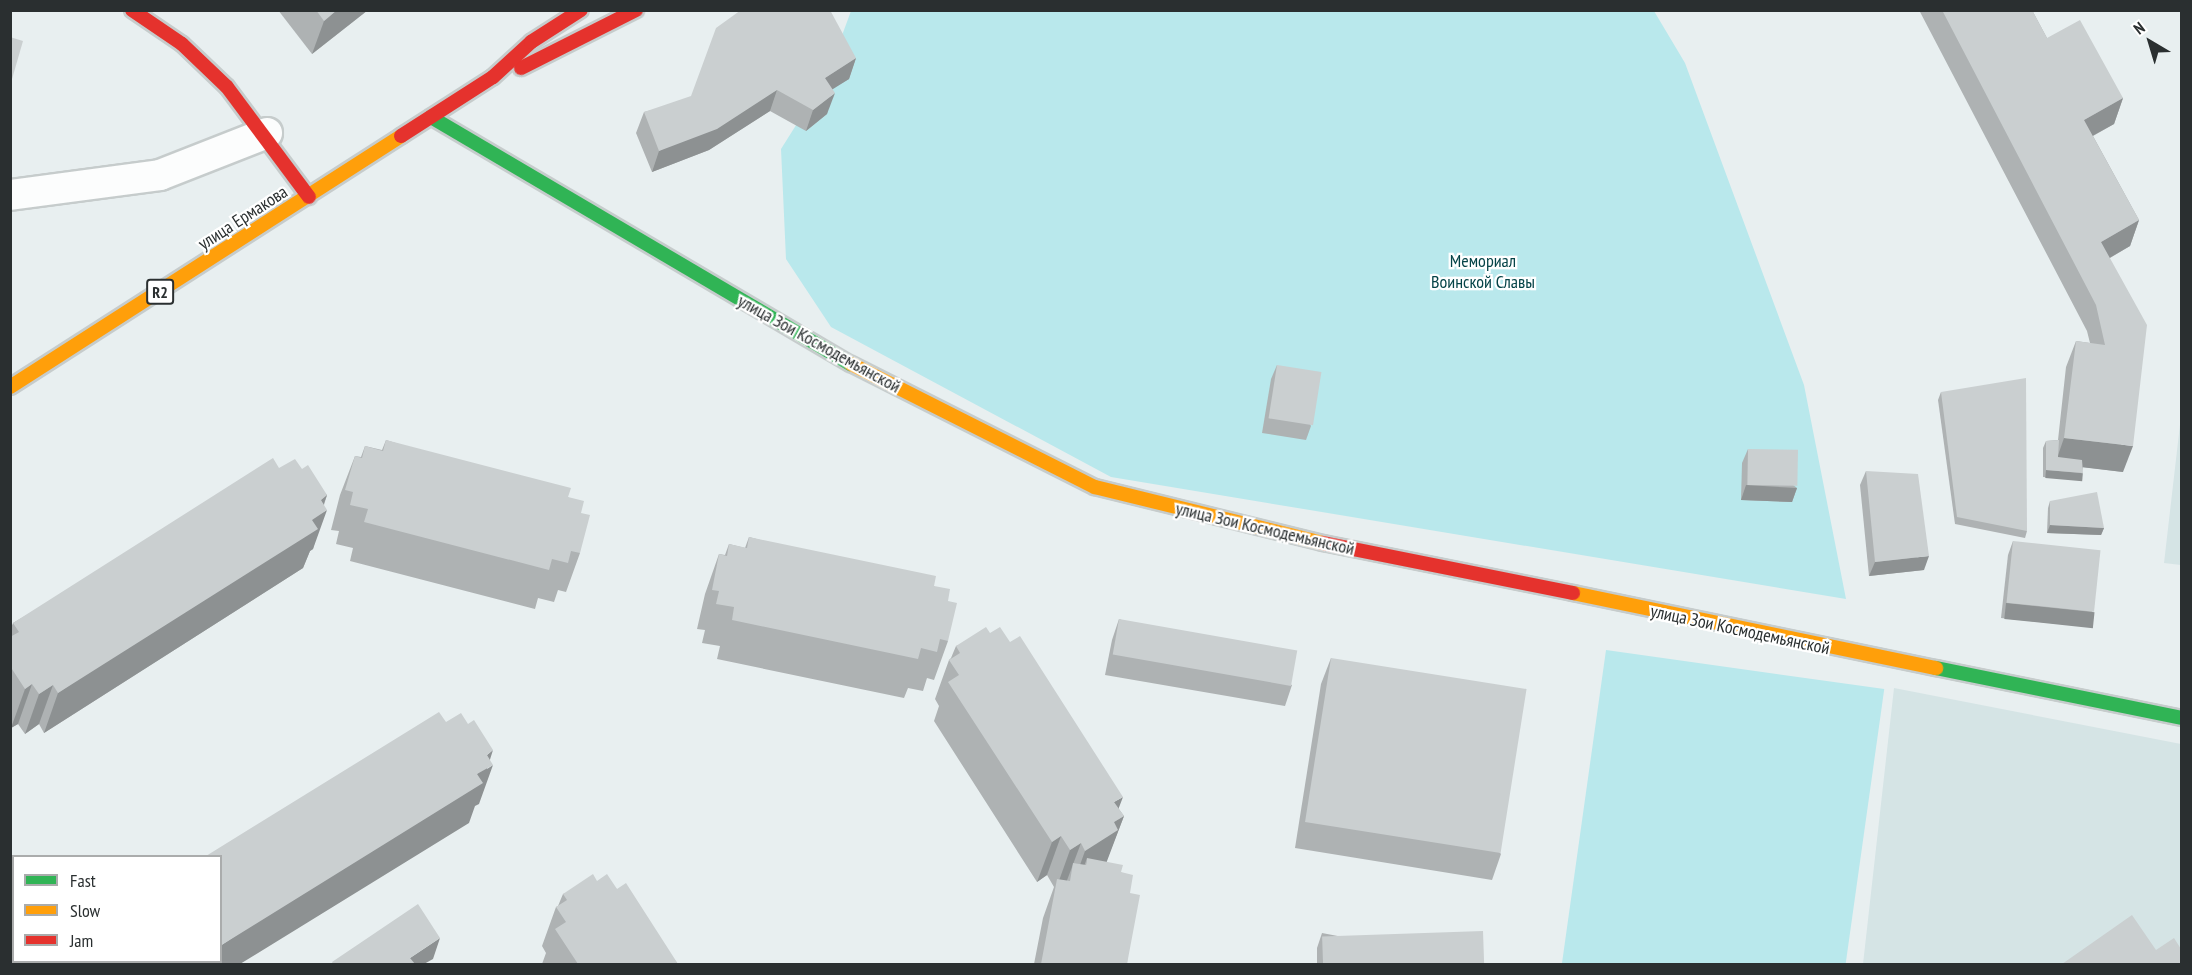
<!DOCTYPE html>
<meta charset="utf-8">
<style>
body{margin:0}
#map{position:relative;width:2192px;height:975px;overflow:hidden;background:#e8eff0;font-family:"PT Sans Narrow",sans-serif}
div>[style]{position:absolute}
.built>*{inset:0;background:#d5e4e5}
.green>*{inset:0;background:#b9e8ec;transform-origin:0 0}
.roads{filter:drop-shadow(2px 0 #c6cccc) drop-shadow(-2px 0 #c6cccc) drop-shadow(0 2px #c6cccc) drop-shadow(0 -2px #c6cccc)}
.street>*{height:30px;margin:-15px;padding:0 15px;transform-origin:15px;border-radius:15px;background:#fcfdfd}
.fast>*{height:14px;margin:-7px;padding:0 7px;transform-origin:7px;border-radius:7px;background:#30b455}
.slow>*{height:14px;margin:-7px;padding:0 7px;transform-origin:7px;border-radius:7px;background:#ff9f0a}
.jam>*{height:14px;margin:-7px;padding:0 7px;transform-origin:7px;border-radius:7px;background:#e5322d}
.wall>*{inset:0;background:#aeb2b3}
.shaded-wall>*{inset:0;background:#8d9192;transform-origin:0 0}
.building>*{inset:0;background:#cacfd0;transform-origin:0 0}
span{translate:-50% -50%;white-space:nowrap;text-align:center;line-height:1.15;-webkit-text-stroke:4.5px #fff;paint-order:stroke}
.shield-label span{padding:2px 4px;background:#fff;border:2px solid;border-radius:4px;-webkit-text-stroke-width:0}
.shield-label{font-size:16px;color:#2a2f30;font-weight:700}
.street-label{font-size:18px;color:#2a2f30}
.park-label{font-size:18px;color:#054347}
.frame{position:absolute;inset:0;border:12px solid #2a2f30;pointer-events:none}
.legend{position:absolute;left:12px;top:855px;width:210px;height:108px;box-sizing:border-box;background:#fff;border:2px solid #aaacac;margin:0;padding:8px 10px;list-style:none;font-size:18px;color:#2a2f30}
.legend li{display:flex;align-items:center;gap:12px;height:30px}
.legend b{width:30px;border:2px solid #aaacac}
.north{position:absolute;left:2120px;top:12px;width:60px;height:60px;-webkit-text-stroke:4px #fff;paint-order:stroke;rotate:322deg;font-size:16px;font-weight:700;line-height:24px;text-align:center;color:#2a2f30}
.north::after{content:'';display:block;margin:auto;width:21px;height:27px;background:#2a2f30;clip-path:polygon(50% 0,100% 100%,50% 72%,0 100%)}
</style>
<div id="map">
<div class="built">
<i style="clip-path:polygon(2181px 416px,2181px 565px,2164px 563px)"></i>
<i style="clip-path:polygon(1894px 688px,2181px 744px,2181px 964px,1863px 964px)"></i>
</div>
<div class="green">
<i style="clip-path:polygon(851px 11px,1654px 11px,1685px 63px,1804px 385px,1846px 599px,1111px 477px,831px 327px,786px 259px,781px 149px,827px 76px)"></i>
<i style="left:1606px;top:650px;width:281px;height:317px;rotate:8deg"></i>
</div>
<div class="roads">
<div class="street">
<i style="left:10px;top:195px;width:151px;rotate:-7.6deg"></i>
<i style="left:160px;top:175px;width:115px;rotate:-21.4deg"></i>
</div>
<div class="fast">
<i style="left:431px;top:117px;width:487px;rotate:30.5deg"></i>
<i style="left:1936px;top:668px;width:251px;rotate:11.5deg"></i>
</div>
<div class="slow">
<i style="left:851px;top:364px;width:273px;rotate:26.8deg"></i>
<i style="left:1095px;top:487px;width:235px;rotate:13.8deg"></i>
<i style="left:10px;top:387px;width:465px;rotate:-32.7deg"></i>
<i style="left:1573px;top:593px;width:371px;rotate:11.7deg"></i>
</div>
<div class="jam">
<i style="left:132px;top:10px;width:60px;rotate:34.2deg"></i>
<i style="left:182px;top:44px;width:62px;rotate:43.7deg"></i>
<i style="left:227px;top:87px;width:137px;rotate:53.3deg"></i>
<i style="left:521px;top:68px;width:129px;rotate:-26.8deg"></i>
<i style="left:401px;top:136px;width:109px;rotate:-32.7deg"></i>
<i style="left:493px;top:77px;width:52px;rotate:-42.6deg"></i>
<i style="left:531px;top:42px;width:59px;rotate:-32.6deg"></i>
<i style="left:1323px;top:543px;width:255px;rotate:11.3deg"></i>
</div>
</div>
<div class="wall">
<i style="clip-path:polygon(278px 10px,368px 10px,312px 54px)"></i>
<i style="clip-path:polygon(1919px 10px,2032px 10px,2047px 38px,2123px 98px,2114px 124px,2093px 136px,2139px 220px,2130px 246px,2110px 258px,2123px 472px,2083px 467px,2080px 480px,2043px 477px,2043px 448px,2046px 441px,2058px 440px,2066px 367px,2076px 341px,2090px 343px,2087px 331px)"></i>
<i style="clip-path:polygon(856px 58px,849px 79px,832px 89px,827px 114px,806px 131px,770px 111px,709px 150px,652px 172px,636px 133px,644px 112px)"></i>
<i style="clip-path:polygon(1277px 365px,1311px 426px,1306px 440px,1262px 433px,1271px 379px)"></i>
<i style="clip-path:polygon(1941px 392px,2027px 531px,2025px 538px,1955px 524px,1938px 400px)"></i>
<i style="clip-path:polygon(386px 440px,568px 497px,581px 513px,580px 553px,566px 592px,558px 590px,554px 602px,538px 598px,535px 609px,350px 561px,353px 548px,336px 544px,339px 531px,331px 530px,340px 495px,355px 456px,361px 457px,365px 446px,382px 450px)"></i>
<i style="clip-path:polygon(1748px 449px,1797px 488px,1792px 502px,1741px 500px,1742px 463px)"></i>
<i style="clip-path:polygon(279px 468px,302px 469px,327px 495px,324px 505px,313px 549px,310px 551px,303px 568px,44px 733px,39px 724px,25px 734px,18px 724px,11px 728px,10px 630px,13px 623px)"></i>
<i style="clip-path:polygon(1866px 471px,1924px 570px,1869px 576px,1860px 485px)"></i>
<i style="clip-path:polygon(2050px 501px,2104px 528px,2101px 535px,2047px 533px,2048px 508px)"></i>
<i style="clip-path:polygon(749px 537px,934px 586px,948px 601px,948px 641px,934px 680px,927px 678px,923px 691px,908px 688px,904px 698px,717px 659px,720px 646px,702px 643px,705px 630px,697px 629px,705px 594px,719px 554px,725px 555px,729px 544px,745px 548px)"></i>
<i style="clip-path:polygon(2013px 541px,2094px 613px,2089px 627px,2001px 618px,2008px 555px)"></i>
<i style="clip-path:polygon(1119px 619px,1292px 685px,1285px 706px,1105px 675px,1112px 640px)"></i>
<i style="clip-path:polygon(990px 633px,1124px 816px,1106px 862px,1121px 872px,1130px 893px,1127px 964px,1034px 964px,1043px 918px,1054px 887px,1047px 875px,1037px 882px,934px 721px,939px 706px,935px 699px,949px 660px,951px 658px,956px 646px)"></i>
<i style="clip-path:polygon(1331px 658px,1501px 854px,1492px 880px,1295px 848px,1321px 684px)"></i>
<i style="clip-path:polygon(597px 881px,617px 889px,678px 964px,542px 964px,546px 953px,542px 946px,556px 907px,558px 906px,563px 894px)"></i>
<i style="clip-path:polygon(1322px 933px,1484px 964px,1317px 964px,1317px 948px)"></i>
</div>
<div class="shaded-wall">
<i style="clip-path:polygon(337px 10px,368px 10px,312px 54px,324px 21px)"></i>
<i style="clip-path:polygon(856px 58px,849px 79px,817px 99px,825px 78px)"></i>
<i style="clip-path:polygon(777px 90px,770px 111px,709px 150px,652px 172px,659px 151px)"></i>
<i style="clip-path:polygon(835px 93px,827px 114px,806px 131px,813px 110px)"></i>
<i style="clip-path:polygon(2123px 98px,2114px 124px,2074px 146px,2084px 120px)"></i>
<i style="clip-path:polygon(2139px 220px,2130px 246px,2092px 268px,2101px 242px)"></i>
<i style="clip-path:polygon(2064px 438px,2133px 446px,2123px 472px,2055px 464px)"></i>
<i style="left:2046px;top:470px;width:37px;height:8px;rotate:5deg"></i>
<i style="clip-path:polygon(1746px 485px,1797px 488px,1792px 502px,1741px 500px)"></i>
<i style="clip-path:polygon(327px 495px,320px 514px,327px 510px,313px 549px,310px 551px,303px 568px,44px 733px,58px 693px,312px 520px,321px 500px)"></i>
<i style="clip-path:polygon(2050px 525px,2104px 528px,2101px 535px,2047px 533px)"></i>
<i style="clip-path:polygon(1929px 556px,1924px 570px,1869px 576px,1875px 562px)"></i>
<i style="left:2006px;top:603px;width:89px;height:16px;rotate:6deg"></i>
<i style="clip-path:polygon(32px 684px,18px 724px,11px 728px,25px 689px)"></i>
<i style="clip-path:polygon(53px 685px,39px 724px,25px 734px,39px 694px)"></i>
<i style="clip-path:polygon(493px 750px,487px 769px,493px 765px,479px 804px,475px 806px,469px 823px,240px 964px,190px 964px,195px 962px,220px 962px,220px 946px,477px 774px,487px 755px)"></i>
<i style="clip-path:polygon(1123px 797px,1108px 836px,1114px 822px,1124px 816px,1104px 869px,1086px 865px,1087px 858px,1077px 886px,1071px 890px,1085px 851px,1114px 802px)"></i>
<i style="clip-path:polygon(1061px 836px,1047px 875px,1037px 882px,1052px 842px)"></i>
<i style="clip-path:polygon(1081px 843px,1066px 883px,1056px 889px,1070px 850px)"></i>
<i style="clip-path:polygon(440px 938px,433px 959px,424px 964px,408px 964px,410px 958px)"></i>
</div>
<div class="building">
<i style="clip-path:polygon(316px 10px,337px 10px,324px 21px)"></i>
<i style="clip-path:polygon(741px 10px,830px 10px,856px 58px,825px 78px,835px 93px,813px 110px,777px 90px,717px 129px,659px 151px,644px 112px,691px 96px,716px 28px)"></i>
<i style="clip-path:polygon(1942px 10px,2032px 10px,2047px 38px,2080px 20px,2123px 98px,2084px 120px,2139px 220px,2101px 242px,2147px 325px,2133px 446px,2064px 438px,2076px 341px,2105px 345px,2096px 305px)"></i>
<i style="clip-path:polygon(10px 37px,23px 41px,10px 86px)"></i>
<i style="left:1277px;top:365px;width:45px;height:54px;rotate:9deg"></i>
<i style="clip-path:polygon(2026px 378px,2027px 531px,1957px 517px,1941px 392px)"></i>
<i style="clip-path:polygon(386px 440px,571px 488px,568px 497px,584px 501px,581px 513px,590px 515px,580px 553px,571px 551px,568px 563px,552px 559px,549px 570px,364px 522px,368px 509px,350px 505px,353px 492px,345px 490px,355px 456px,362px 458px,365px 446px,383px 451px)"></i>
<i style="clip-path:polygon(2059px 440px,2058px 457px,2082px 460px,2083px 473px,2046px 470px,2046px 441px)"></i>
<i style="left:1748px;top:449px;width:50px;height:36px;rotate:1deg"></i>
<i style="clip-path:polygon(273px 458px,279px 468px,295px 459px,302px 469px,308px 465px,327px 495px,321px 500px,327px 510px,312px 520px,318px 529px,58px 693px,53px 685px,39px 694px,32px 684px,25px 689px,10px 666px,10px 652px,12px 651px,10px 649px,10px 637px,19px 632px,13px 623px)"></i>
<i style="clip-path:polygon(1866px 471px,1918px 474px,1929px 556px,1875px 562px)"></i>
<i style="clip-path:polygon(2097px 492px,2104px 528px,2050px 525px,2050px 501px)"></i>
<i style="clip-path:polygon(749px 537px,936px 576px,934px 586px,950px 589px,948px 601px,957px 603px,948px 641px,940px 639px,937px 652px,921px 648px,918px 659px,732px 620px,734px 607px,716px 604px,719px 591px,712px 590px,719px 554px,727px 556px,729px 544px,747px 548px)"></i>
<i style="left:2013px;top:541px;width:88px;height:62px;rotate:6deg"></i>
<i style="left:1119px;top:619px;width:181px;height:36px;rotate:10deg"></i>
<i style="clip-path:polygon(986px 627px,990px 633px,1000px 627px,1010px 642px,1020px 636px,1123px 797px,1114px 802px,1124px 816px,1114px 822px,1118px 830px,1085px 851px,1081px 843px,1070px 850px,1061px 836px,1052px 842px,948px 682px,959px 675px,949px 660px,960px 653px,956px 646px)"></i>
<i style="left:1331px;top:658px;width:198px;height:166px;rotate:9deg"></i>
<i style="clip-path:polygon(439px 712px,446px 722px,461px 713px,468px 724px,474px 720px,493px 750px,487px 755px,493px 765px,477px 774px,483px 783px,220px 946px,220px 856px,206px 856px)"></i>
<i style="clip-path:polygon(1087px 858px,1123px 865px,1121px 872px,1133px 875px,1130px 893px,1140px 895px,1127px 964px,1041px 964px,1057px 879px,1070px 881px,1073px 863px,1086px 865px)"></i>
<i style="clip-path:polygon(593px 874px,597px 881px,607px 874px,617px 889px,626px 883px,678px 964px,578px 964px,555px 929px,566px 922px,556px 907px,567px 900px,563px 894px)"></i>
<i style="clip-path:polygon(418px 904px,440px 938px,410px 958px,415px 964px,333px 964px,332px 962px)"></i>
<i style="clip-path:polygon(2132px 915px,2156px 950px,2174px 938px,2181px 949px,2181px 964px,2062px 964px)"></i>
<i style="left:1483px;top:931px;width:33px;height:161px;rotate:88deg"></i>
<i style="left:36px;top:962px;width:159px;height:5px"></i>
</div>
<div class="shield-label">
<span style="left:160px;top:292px">R2</span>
</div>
<div class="street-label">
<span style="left:243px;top:218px;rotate:-33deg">улица Ермакова</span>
<span style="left:819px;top:344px;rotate:29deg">улица Зои Космодемьянской</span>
<span style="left:1265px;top:529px;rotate:13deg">улица Зои Космодемьянской</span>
<span style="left:1740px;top:630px;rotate:12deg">улица Зои Космодемьянской</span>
</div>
<div class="park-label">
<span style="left:1483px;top:272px">Мемориал<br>Воинской Славы</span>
</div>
<div class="frame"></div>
<ul class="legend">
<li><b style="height:8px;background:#30b455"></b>Fast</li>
<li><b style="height:8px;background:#ff9f0a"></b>Slow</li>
<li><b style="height:8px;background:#e5322d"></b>Jam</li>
</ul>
<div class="north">N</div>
</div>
